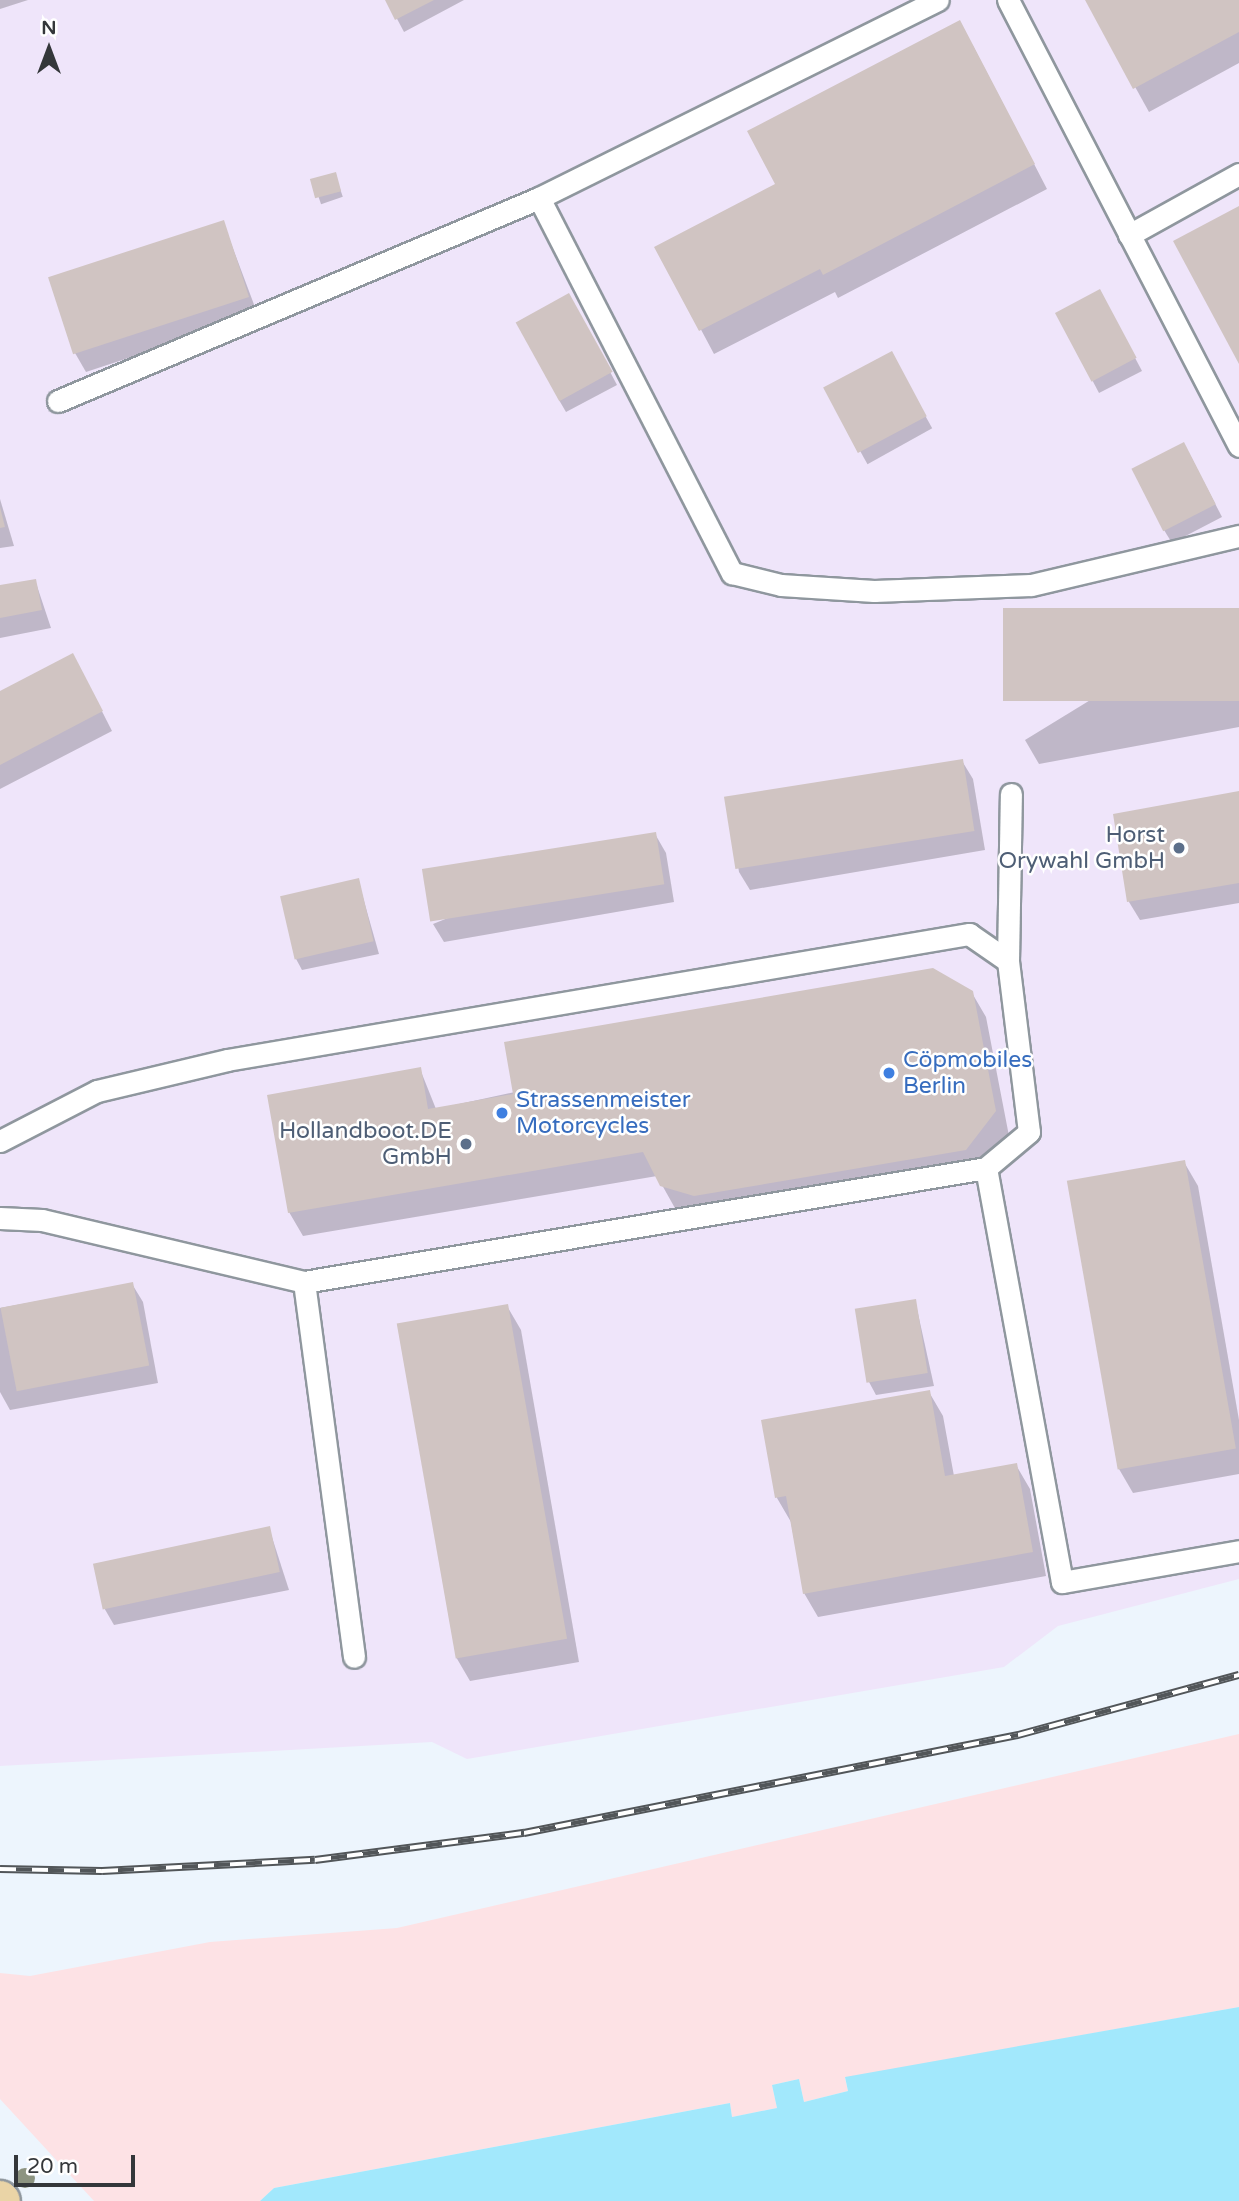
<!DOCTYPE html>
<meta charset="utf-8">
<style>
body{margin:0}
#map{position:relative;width:1239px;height:2201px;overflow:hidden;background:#edf5fd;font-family:"Varela Round",sans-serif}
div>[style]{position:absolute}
.commercial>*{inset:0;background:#fde2e5}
.industrial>*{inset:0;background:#efe5fa}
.water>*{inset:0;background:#a2e8fc}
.shadow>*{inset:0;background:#0003;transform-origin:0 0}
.building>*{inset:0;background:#d0c4c2;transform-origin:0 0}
.roads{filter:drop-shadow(2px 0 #8f979e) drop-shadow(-2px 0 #8f979e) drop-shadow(0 2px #8f979e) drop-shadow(0 -2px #8f979e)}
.service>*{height:21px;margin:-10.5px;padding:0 10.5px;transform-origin:10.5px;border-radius:10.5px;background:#fff}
.primary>*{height:38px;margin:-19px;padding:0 19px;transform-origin:19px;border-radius:19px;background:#ead4a6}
.rail>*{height:8px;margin-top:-4px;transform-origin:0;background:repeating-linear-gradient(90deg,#fff 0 16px,#525659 0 32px);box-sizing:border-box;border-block:2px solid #525659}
.trees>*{width:20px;height:20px;margin:-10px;border-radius:50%;background:#8d9481}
.dots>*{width:19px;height:19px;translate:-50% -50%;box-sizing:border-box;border:4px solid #fff;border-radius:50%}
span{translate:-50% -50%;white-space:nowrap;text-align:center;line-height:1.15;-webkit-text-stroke:5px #fff;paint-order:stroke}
.service-label{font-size:23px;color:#4e5e75}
.right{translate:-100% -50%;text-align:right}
.shop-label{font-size:23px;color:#366cbe}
.left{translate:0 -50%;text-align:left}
.north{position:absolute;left:14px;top:14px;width:70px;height:70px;-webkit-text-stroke:5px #fff;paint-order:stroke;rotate:0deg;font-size:19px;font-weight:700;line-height:28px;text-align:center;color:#34373a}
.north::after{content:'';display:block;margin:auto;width:24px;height:32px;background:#34373a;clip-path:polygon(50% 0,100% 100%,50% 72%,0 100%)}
.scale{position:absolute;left:14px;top:2155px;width:121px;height:32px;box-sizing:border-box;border:4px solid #34373a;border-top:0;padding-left:9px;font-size:21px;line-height:24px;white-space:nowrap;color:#34373a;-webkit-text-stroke:5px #fff;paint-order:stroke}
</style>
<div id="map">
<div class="commercial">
<i style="clip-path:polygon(1239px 1734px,1239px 2007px,845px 2078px,848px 2091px,804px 2102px,799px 2079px,772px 2085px,777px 2108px,732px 2117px,730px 2103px,274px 2188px,260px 2201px,94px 2201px,0 2099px,0 1973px,30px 1976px,210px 1942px,397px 1928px)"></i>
</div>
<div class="industrial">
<i style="clip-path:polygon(0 0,1239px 0,1239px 1579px,1058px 1626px,1004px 1667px,467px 1759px,432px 1742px,0 1766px)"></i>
</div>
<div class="water">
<i style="clip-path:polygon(1239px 2007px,1239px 2201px,260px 2201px,274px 2188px,730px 2103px,732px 2117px,777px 2108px,772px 2085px,799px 2079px,804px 2102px,848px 2091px,845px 2077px)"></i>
</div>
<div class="shadow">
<i style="clip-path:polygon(0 0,28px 0,0 9px)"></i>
<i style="clip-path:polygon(387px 0,464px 0,404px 32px)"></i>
<i style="clip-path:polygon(1087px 0,1239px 0,1239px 63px,1149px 112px)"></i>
<i style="clip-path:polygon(973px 46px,1047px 189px,838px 298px,835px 292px,714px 354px,657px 247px,777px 185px)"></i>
<i style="left:335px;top:174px;width:24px;height:23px;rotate:71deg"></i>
<i style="clip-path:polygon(223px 222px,258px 315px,86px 372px,75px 353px)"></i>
<i style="clip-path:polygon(1106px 303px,1142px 371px,1099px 393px,1057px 313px)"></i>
<i style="clip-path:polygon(576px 307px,617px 385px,566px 412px,559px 400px)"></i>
<i style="left:891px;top:354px;width:85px;height:74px;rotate:61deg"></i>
<i style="clip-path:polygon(1191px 457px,1222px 517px,1172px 543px,1164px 530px)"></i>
<i style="clip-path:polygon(0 499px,14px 546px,0 548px)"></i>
<i style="clip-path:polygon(35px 580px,51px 628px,0 638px,0 587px)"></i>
<i style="clip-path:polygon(1239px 609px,1239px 727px,1039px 764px,1025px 740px)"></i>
<i style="clip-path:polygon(83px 674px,112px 731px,0 789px,0 693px)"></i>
<i style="clip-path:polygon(962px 761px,973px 779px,985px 850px,750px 890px,739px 872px,727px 801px)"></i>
<i style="clip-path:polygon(1239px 793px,1239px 903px,1140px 920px,1129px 902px,1115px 815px)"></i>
<i style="clip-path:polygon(655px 834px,666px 853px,674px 902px,444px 942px,433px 924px)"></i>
<i style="clip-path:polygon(358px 880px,379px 954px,302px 970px,295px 957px)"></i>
<i style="clip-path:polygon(972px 993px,986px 1017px,1009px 1136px,980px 1174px,676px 1210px,657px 1176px,303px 1236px,289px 1212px,420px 1069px,436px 1109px)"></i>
<i style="clip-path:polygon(1184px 1162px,1198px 1186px,1239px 1420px,1239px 1474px,1133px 1493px,1119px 1469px)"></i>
<i style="clip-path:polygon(132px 1284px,143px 1302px,158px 1383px,10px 1410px,0 1392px,0 1308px)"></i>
<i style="clip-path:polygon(915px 1300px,934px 1386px,876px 1395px,869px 1382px)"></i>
<i style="clip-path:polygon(507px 1306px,521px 1330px,579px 1662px,470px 1681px,456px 1657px)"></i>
<i style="clip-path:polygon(929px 1392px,943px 1416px,954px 1476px,1016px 1465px,1030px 1489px,1046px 1576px,818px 1617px,804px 1593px,791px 1522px,777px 1498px,763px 1422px)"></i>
<i style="clip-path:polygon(269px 1528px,289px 1590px,114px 1625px,103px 1606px)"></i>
</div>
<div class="building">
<i style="clip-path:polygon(385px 0,434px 0,395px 20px)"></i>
<i style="clip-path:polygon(1085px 0,1239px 0,1239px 32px,1133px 89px)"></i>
<i style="clip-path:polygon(960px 20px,1035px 164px,823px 275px,820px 269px,699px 331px,654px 247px,775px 184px,747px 131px)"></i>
<i style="left:336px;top:172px;width:20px;height:27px;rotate:75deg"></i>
<i style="clip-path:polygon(1239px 206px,1239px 364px,1173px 241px)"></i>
<i style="left:224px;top:220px;width:81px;height:185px;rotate:72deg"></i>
<i style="left:1100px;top:289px;width:78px;height:51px;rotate:62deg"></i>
<i style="left:569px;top:293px;width:90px;height:61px;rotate:61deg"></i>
<i style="left:892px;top:351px;width:74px;height:78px;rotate:62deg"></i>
<i style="left:1184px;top:442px;width:70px;height:59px;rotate:63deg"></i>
<i style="clip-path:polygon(0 507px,5px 527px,0 528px)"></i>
<i style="clip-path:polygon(36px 579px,42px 610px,0 618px,0 585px)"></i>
<i style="left:1239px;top:608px;width:93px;height:236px;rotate:90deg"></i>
<i style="clip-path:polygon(73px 653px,103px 711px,0 765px,0 691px)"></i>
<i style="left:963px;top:759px;width:73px;height:242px;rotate:81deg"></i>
<i style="clip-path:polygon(1239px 791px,1239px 883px,1127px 902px,1113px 814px)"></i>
<i style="left:656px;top:832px;width:53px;height:237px;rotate:81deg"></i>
<i style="left:359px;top:878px;width:65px;height:81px;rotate:77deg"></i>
<i style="clip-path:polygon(933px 968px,973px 991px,996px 1111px,966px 1150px,694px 1196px,660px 1186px,643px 1152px,288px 1213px,267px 1095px,421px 1067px,428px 1109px,513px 1094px,504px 1042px)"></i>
<i style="left:1185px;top:1160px;width:293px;height:120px;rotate:80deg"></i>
<i style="left:133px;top:1282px;width:85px;height:135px;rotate:79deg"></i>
<i style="left:916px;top:1299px;width:75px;height:62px;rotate:81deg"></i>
<i style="left:508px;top:1304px;width:340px;height:113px;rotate:80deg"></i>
<i style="clip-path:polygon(930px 1390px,945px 1476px,1017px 1463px,1033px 1552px,803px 1594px,786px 1496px,775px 1498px,761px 1420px)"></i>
<i style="left:270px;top:1526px;width:47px;height:181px;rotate:78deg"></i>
</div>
<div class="roads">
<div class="service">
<i style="left:1008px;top:0;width:502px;rotate:62.62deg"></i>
<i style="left:539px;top:198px;width:422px;rotate:62.8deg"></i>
<i style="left:732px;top:573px;width:50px;rotate:13.8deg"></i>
<i style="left:781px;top:585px;width:93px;rotate:3.7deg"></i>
<i style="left:874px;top:591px;width:157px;rotate:-2.2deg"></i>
<i style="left:1031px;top:585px;width:214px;rotate:-13.3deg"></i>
<i style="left:1129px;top:235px;width:126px;rotate:-29deg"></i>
<i style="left:58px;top:401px;width:522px;rotate:-22.88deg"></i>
<i style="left:539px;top:198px;width:445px;rotate:-26.4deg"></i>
<i style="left:1008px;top:961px;width:167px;rotate:-89deg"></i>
<i style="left:0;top:1141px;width:109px;rotate:-27.3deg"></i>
<i style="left:97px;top:1091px;width:134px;rotate:-13.4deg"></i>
<i style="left:227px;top:1060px;width:753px;rotate:-9.64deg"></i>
<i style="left:969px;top:934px;width:47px;rotate:34.7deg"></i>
<i style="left:1008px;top:961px;width:172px;rotate:83deg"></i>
<i style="left:1029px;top:1132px;width:56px;rotate:140.1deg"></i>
<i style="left:986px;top:1168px;width:421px;rotate:79.6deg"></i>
<i style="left:1062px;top:1582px;width:180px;rotate:-9.9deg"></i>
<i style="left:0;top:1218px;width:42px;rotate:2.7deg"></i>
<i style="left:42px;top:1220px;width:269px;rotate:13.3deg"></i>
<i style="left:304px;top:1282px;width:691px;rotate:-9.49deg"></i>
<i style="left:304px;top:1282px;width:378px;rotate:82.4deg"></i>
</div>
<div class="primary">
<i style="left:0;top:2200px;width:1px;rotate:45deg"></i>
</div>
</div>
<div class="rail">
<i style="left:0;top:1869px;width:102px;rotate:1.1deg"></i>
<i style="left:102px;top:1871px;width:213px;rotate:-3deg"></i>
<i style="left:315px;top:1860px;width:211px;rotate:-7.4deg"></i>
<i style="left:524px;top:1833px;width:504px;rotate:-11.22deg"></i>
<i style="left:1018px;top:1735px;width:229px;rotate:-15.2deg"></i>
</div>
<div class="trees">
<i style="left:25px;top:2178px"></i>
</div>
<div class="dots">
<i style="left:1179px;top:848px;background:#5c6f8a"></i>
<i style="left:889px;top:1073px;background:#3f7fe0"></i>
<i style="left:502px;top:1113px;background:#3f7fe0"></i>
<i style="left:466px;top:1144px;background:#5c6f8a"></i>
</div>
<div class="service-label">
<span class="right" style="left:1165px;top:848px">Horst<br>Orywahl GmbH</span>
<span class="right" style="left:452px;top:1144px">Hollandboot.DE<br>GmbH</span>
</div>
<div class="shop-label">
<span class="left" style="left:903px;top:1073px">Cöpmobiles<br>Berlin</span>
<span class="left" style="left:516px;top:1113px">Strassenmeister<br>Motorcycles</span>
</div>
<div class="north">N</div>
<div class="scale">20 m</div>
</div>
